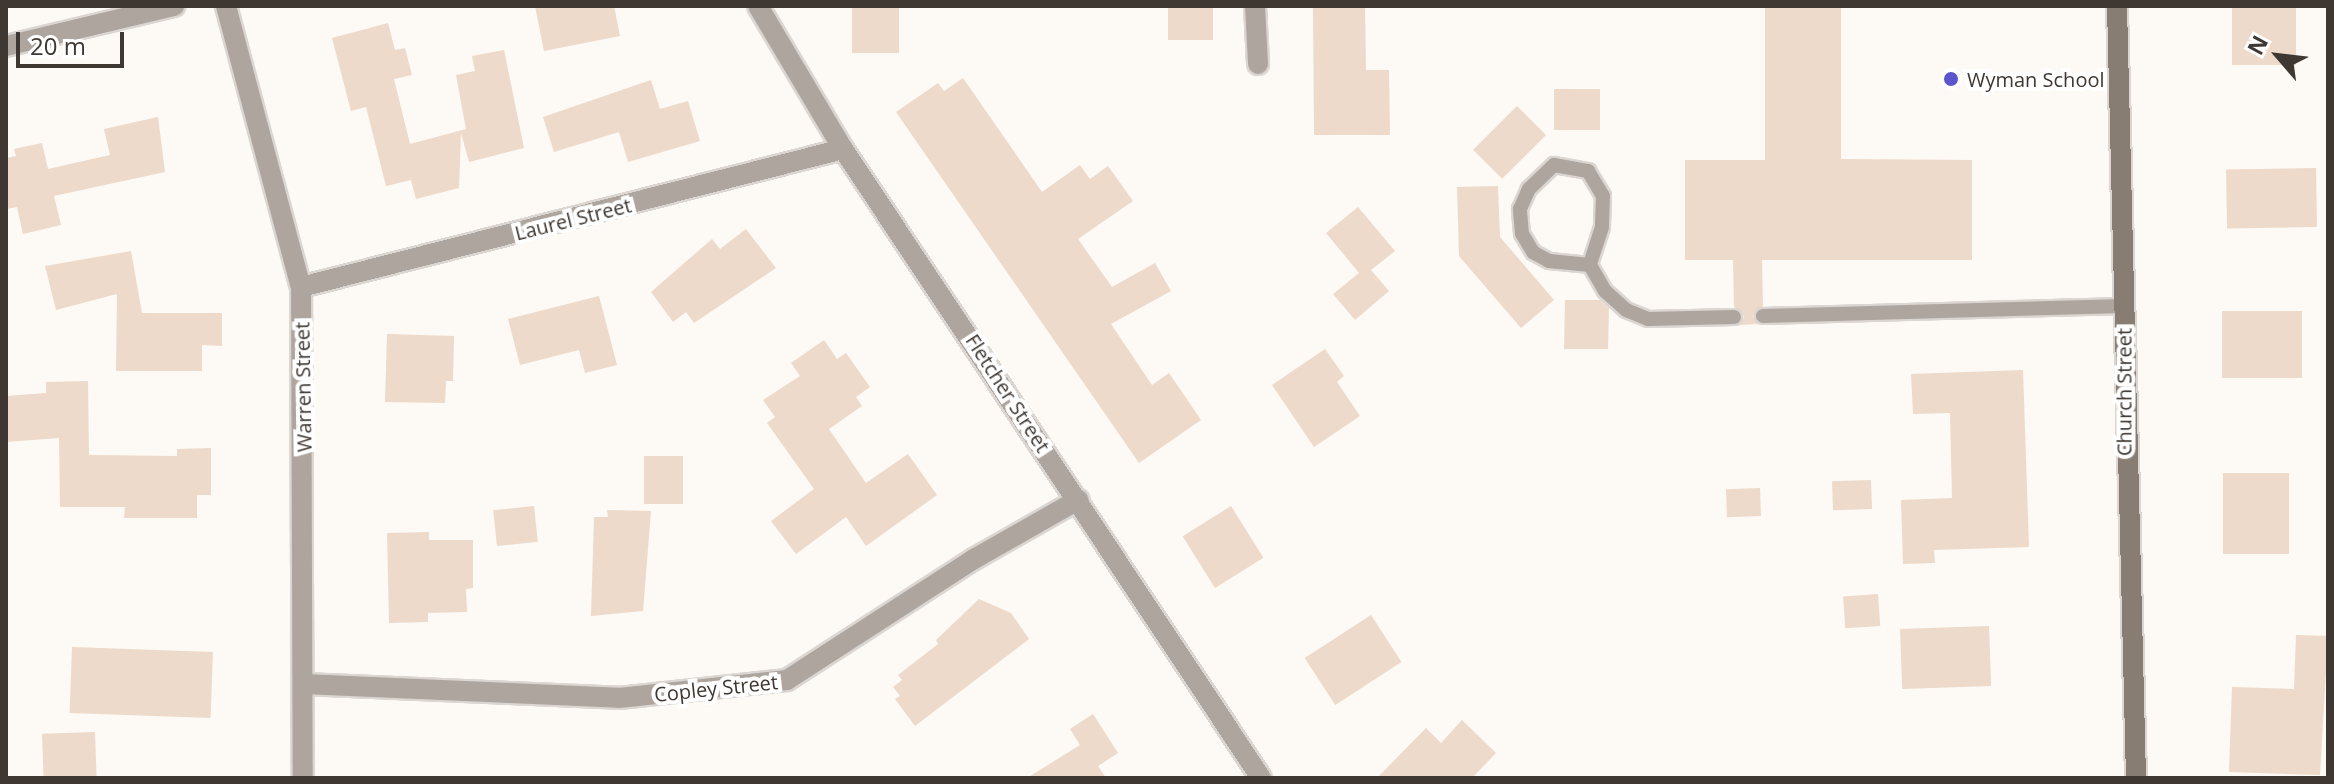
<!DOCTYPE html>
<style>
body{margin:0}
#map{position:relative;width:2334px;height:784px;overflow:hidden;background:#fdf9f5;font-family:"Open Sans",sans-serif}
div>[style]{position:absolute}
.building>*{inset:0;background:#eddaca;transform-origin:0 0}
.roads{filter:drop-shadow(2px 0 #dbd6d2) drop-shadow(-2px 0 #dbd6d2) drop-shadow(0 2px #dbd6d2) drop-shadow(0 -2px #dbd6d2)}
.service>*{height:14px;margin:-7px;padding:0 7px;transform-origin:7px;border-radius:7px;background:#ada59e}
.minor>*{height:20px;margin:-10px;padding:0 10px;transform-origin:10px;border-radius:10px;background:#ada59e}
.tertiary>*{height:20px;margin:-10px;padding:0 10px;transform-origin:10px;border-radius:10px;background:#ada59e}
.secondary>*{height:20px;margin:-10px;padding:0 10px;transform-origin:10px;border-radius:10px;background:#887d73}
.dots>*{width:22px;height:22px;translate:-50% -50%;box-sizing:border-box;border:4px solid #fff;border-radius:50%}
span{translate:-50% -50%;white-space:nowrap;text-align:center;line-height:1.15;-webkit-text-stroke:8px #fff;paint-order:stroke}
.poi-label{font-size:20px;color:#3f3731}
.left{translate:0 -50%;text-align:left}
.street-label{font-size:20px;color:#3f3731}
.frame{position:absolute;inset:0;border:8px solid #3f3731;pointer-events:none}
.north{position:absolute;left:2238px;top:16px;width:80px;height:80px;-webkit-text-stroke:6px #fff;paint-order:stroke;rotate:298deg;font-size:22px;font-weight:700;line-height:32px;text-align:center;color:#3f3731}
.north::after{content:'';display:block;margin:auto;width:28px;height:36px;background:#3f3731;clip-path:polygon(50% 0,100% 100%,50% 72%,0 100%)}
.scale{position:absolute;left:16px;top:32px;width:108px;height:36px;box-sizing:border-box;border:4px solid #3f3731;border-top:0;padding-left:10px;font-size:24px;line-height:28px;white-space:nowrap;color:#3f3731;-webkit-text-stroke:6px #fff;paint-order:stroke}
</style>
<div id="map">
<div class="building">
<i style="clip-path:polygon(535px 6px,614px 6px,620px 36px,544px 51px)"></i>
<i style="left:852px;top:6px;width:47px;height:47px"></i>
<i style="left:1168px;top:6px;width:45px;height:34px"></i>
<i style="clip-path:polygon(1313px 6px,1365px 6px,1366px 70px,1389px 70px,1390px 135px,1314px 135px)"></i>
<i style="clip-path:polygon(1765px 6px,1841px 6px,1841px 159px,1972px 160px,1972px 260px,1762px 260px,1763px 306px,1753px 316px,1758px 324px,1740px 325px,1744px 316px,1734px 307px,1733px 260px,1685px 260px,1685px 160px,1765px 160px)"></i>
<i style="left:2232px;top:6px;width:64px;height:59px"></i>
<i style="clip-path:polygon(388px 23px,395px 50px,405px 48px,412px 75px,394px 79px,410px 144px,466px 129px,456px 75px,475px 71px,472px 56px,504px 50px,524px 148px,469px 162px,461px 133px,459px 188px,416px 199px,411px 180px,386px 186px,366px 107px,351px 111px,332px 38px)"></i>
<i style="clip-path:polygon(963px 78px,1042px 192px,1080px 165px,1090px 179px,1108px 166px,1133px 201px,1078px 239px,1112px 287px,1155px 263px,1171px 291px,1111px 324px,1152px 385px,1169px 373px,1201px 420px,1139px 463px,896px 112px,938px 83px,944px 91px)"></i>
<i style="clip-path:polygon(651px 80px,660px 109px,688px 101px,700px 141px,628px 162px,619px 132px,554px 152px,543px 117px)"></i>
<i style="left:1554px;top:89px;width:46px;height:41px"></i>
<i style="left:1517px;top:106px;width:41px;height:62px;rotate:45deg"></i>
<i style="clip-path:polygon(158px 117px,165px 172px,54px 196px,61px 225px,23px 234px,17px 207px,6px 209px,6px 158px,16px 156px,14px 149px,42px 143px,48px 169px,110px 155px,104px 129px)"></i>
<i style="left:2316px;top:168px;width:59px;height:90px;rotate:89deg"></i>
<i style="clip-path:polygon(1498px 186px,1500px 237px,1554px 300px,1521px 328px,1459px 256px,1457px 187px)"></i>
<i style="clip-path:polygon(1358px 207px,1395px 251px,1371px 270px,1389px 291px,1355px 320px,1333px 294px,1359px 273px,1326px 233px)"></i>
<i style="clip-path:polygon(746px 229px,776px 268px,694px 323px,686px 312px,673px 322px,651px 292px,712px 239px,720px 249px)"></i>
<i style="clip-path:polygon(131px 251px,142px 313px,222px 313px,222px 346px,202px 345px,202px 371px,116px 371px,117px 294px,56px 310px,45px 266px)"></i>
<i style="clip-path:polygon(599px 296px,617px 365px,585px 373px,579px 350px,520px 365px,508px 319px)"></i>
<i style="clip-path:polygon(1565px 300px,1600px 300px,1609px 308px,1608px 349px,1564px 349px)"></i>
<i style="left:2302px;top:311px;width:67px;height:80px;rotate:90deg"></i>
<i style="clip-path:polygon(387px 334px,454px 336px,453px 381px,446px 381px,445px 403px,385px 402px)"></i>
<i style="clip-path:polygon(824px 340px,837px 359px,846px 353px,870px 387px,856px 397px,862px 406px,829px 429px,866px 483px,908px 454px,937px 495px,866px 546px,846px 517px,796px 554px,771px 521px,814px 489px,767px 423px,775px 417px,763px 400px,800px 376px,791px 363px)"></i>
<i style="clip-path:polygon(1325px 349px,1344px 376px,1337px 382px,1360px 416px,1314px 447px,1272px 385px)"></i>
<i style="clip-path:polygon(2023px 370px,2029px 547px,1934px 550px,1935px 563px,1903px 564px,1901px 500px,1952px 498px,1950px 413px,1913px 414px,1911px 374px)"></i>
<i style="clip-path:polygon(88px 381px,89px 455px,177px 456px,177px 449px,211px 448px,211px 495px,197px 495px,197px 518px,124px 518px,125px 507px,60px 507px,59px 438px,6px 442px,6px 396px,46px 393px,46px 382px)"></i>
<i style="left:683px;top:456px;width:48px;height:39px;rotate:90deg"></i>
<i style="left:2223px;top:473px;width:66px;height:81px"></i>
<i style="left:1871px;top:480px;width:29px;height:39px;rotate:88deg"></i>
<i style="left:1760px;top:488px;width:28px;height:34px;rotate:88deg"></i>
<i style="left:534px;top:506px;width:36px;height:41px;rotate:84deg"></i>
<i style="left:1231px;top:506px;width:61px;height:57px;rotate:58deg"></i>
<i style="clip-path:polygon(607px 510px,651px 511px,643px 611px,591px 616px,594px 517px,608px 517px)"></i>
<i style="clip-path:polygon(429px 532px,429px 540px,473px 540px,473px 588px,466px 589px,467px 612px,428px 613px,428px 622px,389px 623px,387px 533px)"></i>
<i style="left:1878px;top:594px;width:32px;height:35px;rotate:86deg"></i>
<i style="clip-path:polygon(979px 599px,1011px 613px,1029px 639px,915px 726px,895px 699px,900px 696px,893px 687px,902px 680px,898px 675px,938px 644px,936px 640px)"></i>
<i style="left:1371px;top:615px;width:56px;height:79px;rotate:57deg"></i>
<i style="left:1989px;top:626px;width:60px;height:89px;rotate:88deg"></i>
<i style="clip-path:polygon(2296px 635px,2328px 636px,2320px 775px,2229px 772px,2232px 687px,2294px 689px)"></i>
<i style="left:72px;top:647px;width:141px;height:66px;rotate:2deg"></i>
<i style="clip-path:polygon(1093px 714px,1118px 753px,1098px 766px,1106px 778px,1027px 778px,1080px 745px,1070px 729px)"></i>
<i style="clip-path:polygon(1462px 720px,1496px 753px,1472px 778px,1377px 778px,1426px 728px,1441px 743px)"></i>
<i style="left:95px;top:732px;width:46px;height:53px;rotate:88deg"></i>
</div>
<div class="roads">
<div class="service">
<i style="left:1590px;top:265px;width:41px;rotate:-174.4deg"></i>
<i style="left:1549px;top:261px;width:18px;rotate:-151deg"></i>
<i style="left:1533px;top:252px;width:21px;rotate:-121deg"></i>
<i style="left:1522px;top:234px;width:25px;rotate:-95deg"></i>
<i style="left:1520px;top:209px;width:22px;rotate:-66deg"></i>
<i style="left:1529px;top:189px;width:35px;rotate:-44deg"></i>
<i style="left:1554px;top:165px;width:35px;rotate:10deg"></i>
<i style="left:1588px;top:171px;width:29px;rotate:59deg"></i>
<i style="left:1603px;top:196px;width:31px;rotate:92deg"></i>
<i style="left:1602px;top:227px;width:40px;rotate:108deg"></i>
<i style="left:1590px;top:265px;width:30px;rotate:60deg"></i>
<i style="left:1605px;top:291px;width:28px;rotate:42deg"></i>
<i style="left:1626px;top:310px;width:24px;rotate:22deg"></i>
<i style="left:1648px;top:319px;width:86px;rotate:-1.3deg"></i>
<i style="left:1763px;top:316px;width:360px;rotate:-1.6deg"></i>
</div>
<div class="minor">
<i style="left:226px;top:6px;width:291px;rotate:75.1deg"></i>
<i style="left:301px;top:287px;width:491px;rotate:89.8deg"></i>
<i style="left:1255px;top:6px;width:58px;rotate:87deg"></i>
<i style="left:301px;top:287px;width:559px;rotate:-14.28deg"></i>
<i style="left:304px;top:684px;width:315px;rotate:2.5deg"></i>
<i style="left:619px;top:698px;width:169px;rotate:-6.1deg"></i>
<i style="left:787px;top:680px;width:223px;rotate:-32.9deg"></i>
<i style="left:974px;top:559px;width:120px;rotate:-29.6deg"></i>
</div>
<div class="tertiary">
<i style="left:758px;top:6px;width:166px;rotate:59.3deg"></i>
<i style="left:843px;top:149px;width:755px;rotate:56.39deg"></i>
<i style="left:6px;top:46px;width:173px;rotate:-13.4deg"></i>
</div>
<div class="secondary">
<i style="left:2117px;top:6px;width:772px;rotate:88.59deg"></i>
</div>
</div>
<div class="dots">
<i style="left:1951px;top:79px;background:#5c56ce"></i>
</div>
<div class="poi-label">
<span class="left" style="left:1967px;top:79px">Wyman School</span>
</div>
<div class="street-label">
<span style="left:573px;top:219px;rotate:-14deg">Laurel Street</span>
<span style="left:303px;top:387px;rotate:-91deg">Warren Street</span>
<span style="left:2124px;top:392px;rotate:-90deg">Church Street</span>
<span style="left:1008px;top:393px;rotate:57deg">Fletcher Street</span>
<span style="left:716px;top:688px;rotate:-6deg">Copley Street</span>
</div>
<div class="frame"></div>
<div class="north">N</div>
<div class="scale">20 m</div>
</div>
